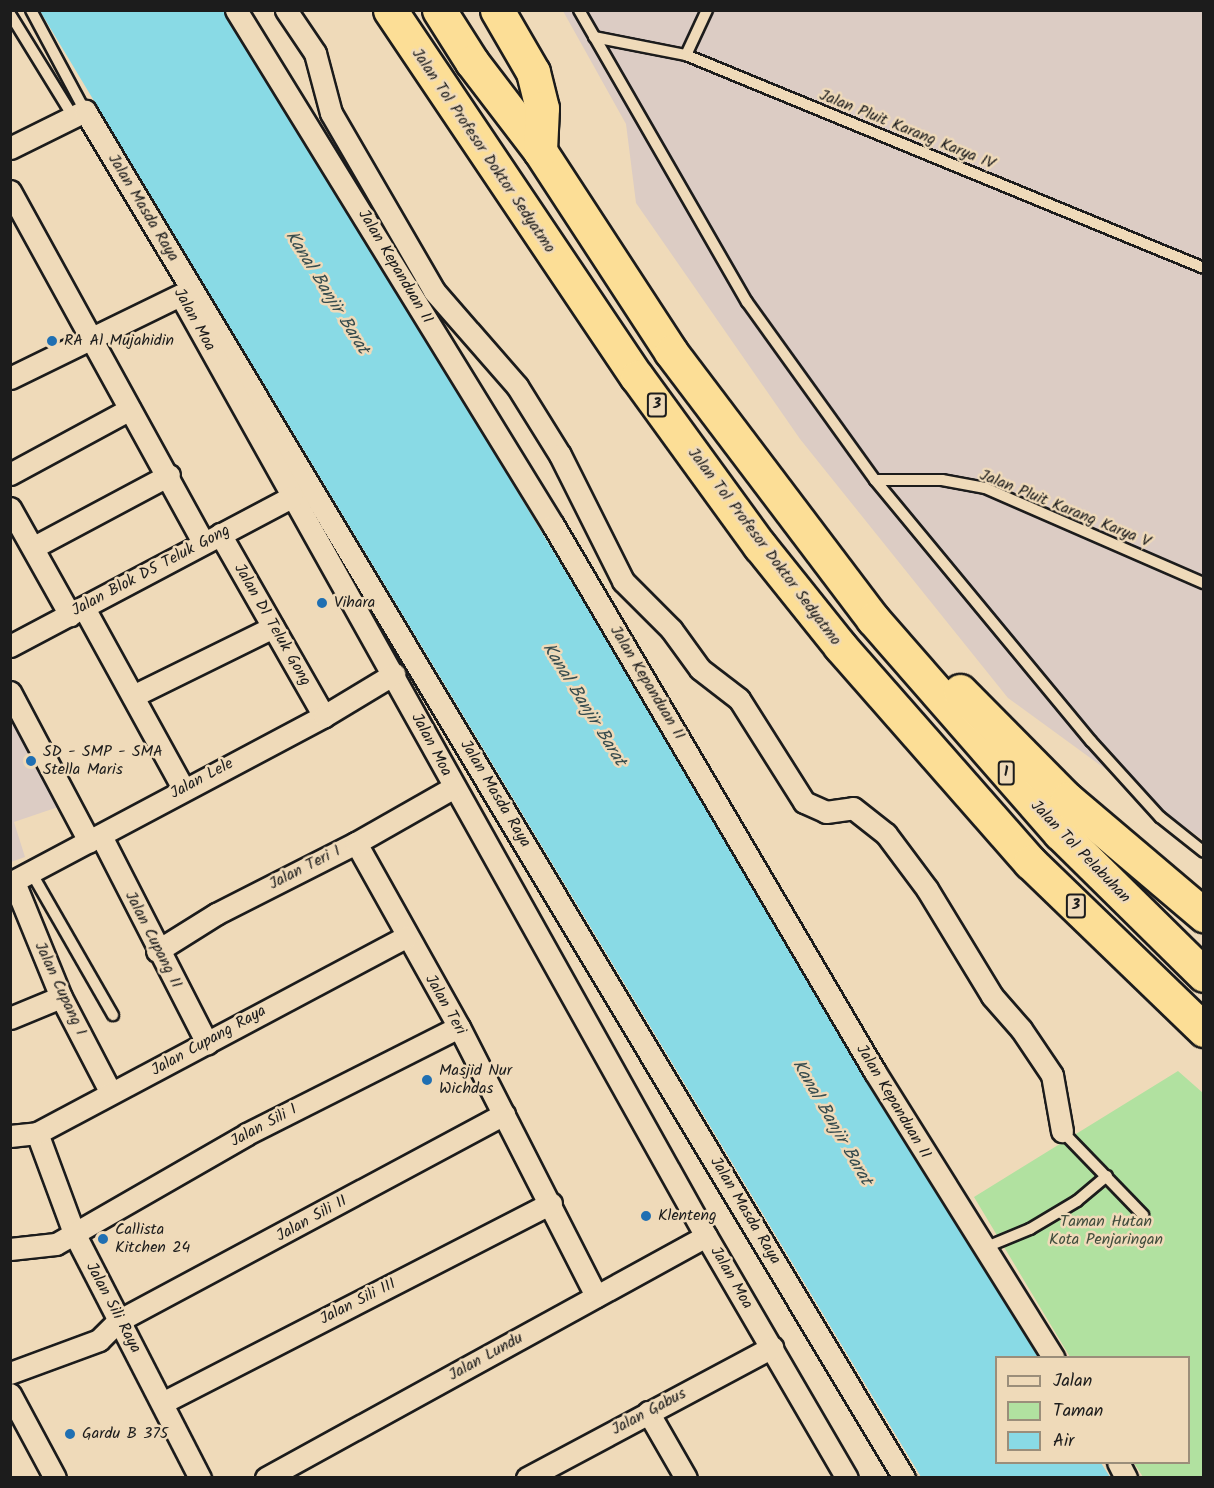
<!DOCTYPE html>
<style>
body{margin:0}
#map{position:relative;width:1214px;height:1488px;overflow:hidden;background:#efdab9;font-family:Kalam,sans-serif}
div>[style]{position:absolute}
.built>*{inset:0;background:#dcccc4}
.green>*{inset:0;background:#b1e1a0}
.water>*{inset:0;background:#89dae5}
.roads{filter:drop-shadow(2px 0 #1c1c1c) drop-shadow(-2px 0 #1c1c1c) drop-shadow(0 2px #1c1c1c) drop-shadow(0 -2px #1c1c1c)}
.service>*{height:10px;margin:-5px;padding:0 5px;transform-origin:5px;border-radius:5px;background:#efdab9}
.minor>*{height:21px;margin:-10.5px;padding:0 10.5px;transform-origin:10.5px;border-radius:10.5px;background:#efdab9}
.motorway>*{height:33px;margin:-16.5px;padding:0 16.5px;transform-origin:16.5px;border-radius:16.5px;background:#fcde96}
.dots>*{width:16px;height:16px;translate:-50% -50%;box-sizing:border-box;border:3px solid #efdab9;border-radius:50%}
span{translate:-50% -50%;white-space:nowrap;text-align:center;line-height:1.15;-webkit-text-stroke:5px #efdab9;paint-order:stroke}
.shield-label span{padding:2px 4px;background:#efdab9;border:2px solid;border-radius:4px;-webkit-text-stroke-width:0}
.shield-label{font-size:15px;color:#1c1c1c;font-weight:700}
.street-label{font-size:16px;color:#1c1c1c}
.poi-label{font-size:16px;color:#1c1c1c}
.left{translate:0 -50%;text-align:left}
.park-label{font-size:16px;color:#414d3d}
.water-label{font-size:18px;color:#374c4e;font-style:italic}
.frame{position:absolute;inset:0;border:12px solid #1c1c1c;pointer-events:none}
.legend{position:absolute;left:995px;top:1356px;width:195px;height:108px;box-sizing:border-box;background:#efdab9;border:2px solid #9b8e7a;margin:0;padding:8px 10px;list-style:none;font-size:18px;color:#1c1c1c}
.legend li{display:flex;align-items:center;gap:12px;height:30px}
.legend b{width:30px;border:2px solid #9b8e7a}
</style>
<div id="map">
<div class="built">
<i style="clip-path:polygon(563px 11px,1203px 11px,1203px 840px,1008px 698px,800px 439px,636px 203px,626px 124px)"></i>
<i style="clip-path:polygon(34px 710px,67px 804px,14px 822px,25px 857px,11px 862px,10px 718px)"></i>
</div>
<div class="green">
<i style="clip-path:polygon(1178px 1071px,1203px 1093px,1203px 1477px,1143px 1477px,1134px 1463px,1188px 1462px,1188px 1358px,1070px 1357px,974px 1197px)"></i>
</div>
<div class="water">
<i style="clip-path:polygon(40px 11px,228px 11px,1038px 1357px,996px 1358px,996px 1462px,1101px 1463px,1110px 1477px,921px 1477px)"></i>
</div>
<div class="roads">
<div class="service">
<i style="left:31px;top:10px;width:115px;rotate:61.9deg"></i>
<i style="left:579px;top:10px;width:337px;rotate:60.1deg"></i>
<i style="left:747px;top:302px;width:219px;rotate:54.3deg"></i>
<i style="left:875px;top:480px;width:339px;rotate:50.4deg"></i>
<i style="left:1091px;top:741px;width:103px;rotate:47.8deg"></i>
<i style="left:1160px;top:817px;width:56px;rotate:38.5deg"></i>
<i style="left:10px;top:14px;width:122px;rotate:58.4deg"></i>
<i style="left:594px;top:37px;width:94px;rotate:11.1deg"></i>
<i style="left:686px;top:55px;width:560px;rotate:22.35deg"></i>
<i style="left:686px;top:55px;width:50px;rotate:-65deg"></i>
<i style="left:875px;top:480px;width:67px"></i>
<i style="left:942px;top:480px;width:44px;rotate:10.5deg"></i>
<i style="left:985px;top:488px;width:239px;rotate:23.5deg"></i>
<i style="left:31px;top:872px;width:165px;rotate:60.2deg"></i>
<i style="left:1062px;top:1131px;width:117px;rotate:46deg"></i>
<i style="left:984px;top:1248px;width:50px;rotate:-22.4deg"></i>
<i style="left:1030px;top:1229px;width:55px;rotate:-30.8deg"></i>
<i style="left:1077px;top:1201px;width:39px;rotate:-40deg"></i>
</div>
<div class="minor">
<i style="left:236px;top:10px;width:605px;rotate:58.39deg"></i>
<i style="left:553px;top:525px;width:635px;rotate:59.52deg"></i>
<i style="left:875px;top:1072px;width:337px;rotate:58deg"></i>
<i style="left:286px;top:10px;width:52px;rotate:56deg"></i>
<i style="left:315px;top:53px;width:62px;rotate:75.1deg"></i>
<i style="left:331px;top:113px;width:206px;rotate:59.9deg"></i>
<i style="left:434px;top:291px;width:126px;rotate:48.9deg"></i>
<i style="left:517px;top:386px;width:81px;rotate:58.1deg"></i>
<i style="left:560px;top:455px;width:141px;rotate:63.4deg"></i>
<i style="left:623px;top:581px;width:68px;rotate:45deg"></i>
<i style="left:671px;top:629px;width:49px;rotate:54.1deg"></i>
<i style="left:700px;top:669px;width:49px;rotate:37.6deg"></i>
<i style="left:739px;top:699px;width:122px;rotate:57.7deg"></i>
<i style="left:804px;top:802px;width:24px;rotate:24deg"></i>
<i style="left:826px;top:812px;width:27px;rotate:-8deg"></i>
<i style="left:853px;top:808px;width:42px;rotate:38.2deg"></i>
<i style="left:886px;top:834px;width:69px;rotate:53.3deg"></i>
<i style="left:927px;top:889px;width:125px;rotate:58.7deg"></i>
<i style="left:992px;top:996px;width:44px;rotate:48.7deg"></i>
<i style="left:1021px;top:1029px;width:55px;rotate:56deg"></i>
<i style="left:1052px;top:1075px;width:57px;rotate:79.9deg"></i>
<i style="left:10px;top:148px;width:84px;rotate:-26.3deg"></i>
<i style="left:85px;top:111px;width:1594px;rotate:59.07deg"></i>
<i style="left:10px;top:191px;width:401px;rotate:61.2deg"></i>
<i style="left:183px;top:300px;width:1072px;rotate:60.81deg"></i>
<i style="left:706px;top:1236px;width:280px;rotate:59.8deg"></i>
<i style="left:10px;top:378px;width:189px;rotate:-26deg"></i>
<i style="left:10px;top:474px;width:136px;rotate:-28.4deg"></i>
<i style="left:10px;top:508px;width:123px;rotate:60.7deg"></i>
<i style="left:220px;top:534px;width:210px;rotate:60.3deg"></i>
<i style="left:34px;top:547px;width:153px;rotate:-28.1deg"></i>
<i style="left:84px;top:608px;width:205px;rotate:61.2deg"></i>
<i style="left:10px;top:646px;width:319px;rotate:-27.9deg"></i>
<i style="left:10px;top:692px;width:169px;rotate:62.1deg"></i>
<i style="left:133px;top:696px;width:156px;rotate:-26.2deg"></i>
<i style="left:101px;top:836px;width:233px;rotate:62.9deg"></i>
<i style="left:356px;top:843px;width:211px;rotate:60.8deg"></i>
<i style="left:459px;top:1027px;width:302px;rotate:63deg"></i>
<i style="left:14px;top:882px;width:124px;rotate:67.8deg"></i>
<i style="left:61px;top:997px;width:108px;rotate:62.5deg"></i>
<i style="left:10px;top:883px;width:356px;rotate:-28deg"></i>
<i style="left:324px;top:716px;width:82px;rotate:-31deg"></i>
<i style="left:157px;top:951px;width:70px;rotate:-32.1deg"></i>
<i style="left:216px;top:914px;width:157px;rotate:-26.9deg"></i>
<i style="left:356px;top:843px;width:113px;rotate:-29.7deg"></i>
<i style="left:10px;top:1018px;width:55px;rotate:-22.4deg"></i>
<i style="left:37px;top:1133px;width:107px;rotate:69.7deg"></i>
<i style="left:74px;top:1233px;width:276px;rotate:62.8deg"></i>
<i style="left:10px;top:1136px;width:27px;rotate:-6deg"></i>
<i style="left:37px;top:1133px;width:418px;rotate:-28deg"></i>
<i style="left:10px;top:1249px;width:46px;rotate:-6.2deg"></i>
<i style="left:56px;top:1244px;width:220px;rotate:-29.9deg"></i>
<i style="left:247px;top:1134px;width:237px;rotate:-26.8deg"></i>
<i style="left:10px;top:1373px;width:95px;rotate:-20.3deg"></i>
<i style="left:99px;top:1340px;width:27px;rotate:-45deg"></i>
<i style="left:118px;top:1321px;width:438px;rotate:-28.2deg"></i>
<i style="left:10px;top:1394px;width:95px;rotate:61.8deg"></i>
<i style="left:164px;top:1402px;width:435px;rotate:-27.2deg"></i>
<i style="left:648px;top:1412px;width:76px;rotate:60.1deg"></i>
<i style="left:1118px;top:1462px;width:18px;rotate:63deg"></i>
<i style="left:266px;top:1478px;width:502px;rotate:-28.81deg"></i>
<i style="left:527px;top:1478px;width:278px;rotate:-28.1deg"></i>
</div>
<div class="motorway">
<i style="left:390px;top:10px;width:442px;rotate:56.1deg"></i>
<i style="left:637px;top:377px;width:209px;rotate:54deg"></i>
<i style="left:760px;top:546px;width:128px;rotate:51.3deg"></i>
<i style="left:840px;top:646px;width:288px;rotate:48.7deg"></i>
<i style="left:1030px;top:862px;width:242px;rotate:44deg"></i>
<i style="left:439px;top:10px;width:62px;rotate:57.6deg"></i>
<i style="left:472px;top:62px;width:112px;rotate:52.6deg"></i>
<i style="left:540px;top:151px;width:240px;rotate:56.9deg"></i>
<i style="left:671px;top:352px;width:335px;rotate:52.9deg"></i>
<i style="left:873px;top:619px;width:284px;rotate:48.9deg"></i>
<i style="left:1060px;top:833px;width:202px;rotate:44.6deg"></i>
<i style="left:497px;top:10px;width:72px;rotate:59.9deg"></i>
<i style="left:533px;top:72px;width:37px;rotate:76deg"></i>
<i style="left:542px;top:108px;width:43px;rotate:92.7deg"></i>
<i style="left:960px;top:691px;width:152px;rotate:45.3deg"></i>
<i style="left:1067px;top:799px;width:180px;rotate:40.3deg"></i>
</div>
</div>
<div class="dots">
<i style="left:52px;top:341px;background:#1f6fb2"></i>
<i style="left:322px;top:603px;background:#1f6fb2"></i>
<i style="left:31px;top:761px;background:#1f6fb2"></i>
<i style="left:427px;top:1080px;background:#1f6fb2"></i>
<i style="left:646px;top:1216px;background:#1f6fb2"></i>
<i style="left:103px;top:1239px;background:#1f6fb2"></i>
<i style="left:70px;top:1434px;background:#1f6fb2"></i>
</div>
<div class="shield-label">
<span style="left:657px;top:405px">3</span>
<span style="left:1006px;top:773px">1</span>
<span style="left:1076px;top:906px">3</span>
</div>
<div class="street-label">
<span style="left:907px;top:130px;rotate:22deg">Jalan Pluit Karang Karya IV</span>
<span style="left:483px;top:151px;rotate:56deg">Jalan Tol Profesor Doktor Sedyatmo</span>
<span style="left:143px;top:208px;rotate:59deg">Jalan Masda Raya</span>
<span style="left:395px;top:267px;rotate:59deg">Jalan Kepanduan II</span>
<span style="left:194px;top:320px;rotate:61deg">Jalan Moa</span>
<span style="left:1065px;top:509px;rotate:22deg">Jalan Pluit Karang Karya V</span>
<span style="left:764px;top:547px;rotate:53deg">Jalan Tol Profesor Doktor Sedyatmo</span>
<span style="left:151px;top:571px;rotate:-28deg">Jalan Blok D5 Teluk Gong</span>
<span style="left:272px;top:625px;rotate:60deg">Jalan D1 Teluk Gong</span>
<span style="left:647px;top:683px;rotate:59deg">Jalan Kepanduan II</span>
<span style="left:431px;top:745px;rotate:62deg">Jalan Moa</span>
<span style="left:202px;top:779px;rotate:-28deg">Jalan Lele</span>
<span style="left:495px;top:794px;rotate:59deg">Jalan Masda Raya</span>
<span style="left:1080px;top:852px;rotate:46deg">Jalan Tol Pelabuhan</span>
<span style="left:305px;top:868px;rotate:-27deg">Jalan Teri I</span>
<span style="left:153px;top:940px;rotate:63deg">Jalan Cupang II</span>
<span style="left:60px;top:989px;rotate:65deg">Jalan Cupang I</span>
<span style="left:445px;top:1005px;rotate:60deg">Jalan Teri</span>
<span style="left:209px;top:1041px;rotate:-29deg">Jalan Cupang Raya</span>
<span style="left:893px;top:1102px;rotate:59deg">Jalan Kepanduan II</span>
<span style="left:264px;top:1126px;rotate:-28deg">Jalan Sili I</span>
<span style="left:745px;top:1211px;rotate:59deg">Jalan Masda Raya</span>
<span style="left:312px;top:1219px;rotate:-29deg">Jalan Sili II</span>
<span style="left:731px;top:1278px;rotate:60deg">Jalan Moa</span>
<span style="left:358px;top:1302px;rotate:-27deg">Jalan Sili III</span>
<span style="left:113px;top:1308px;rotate:62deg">Jalan Sili Raya</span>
<span style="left:486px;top:1357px;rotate:-29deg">Jalan Lundu</span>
<span style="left:649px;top:1412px;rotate:-28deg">Jalan Gabus</span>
</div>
<div class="poi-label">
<span class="left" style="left:64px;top:341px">RA Al Mujahidin</span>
<span class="left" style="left:334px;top:603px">Vihara</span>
<span class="left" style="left:43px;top:761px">SD - SMP - SMA<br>Stella Maris</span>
<span class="left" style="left:439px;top:1080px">Masjid Nur<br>Wichdas</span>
<span class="left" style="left:658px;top:1216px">Klenteng</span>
<span class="left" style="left:115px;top:1239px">Callista<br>Kitchen 24</span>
<span class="left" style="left:82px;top:1434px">Gardu B 375</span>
</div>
<div class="park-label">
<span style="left:1106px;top:1231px">Taman Hutan<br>Kota Penjaringan</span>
</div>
<div class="water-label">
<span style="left:326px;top:293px;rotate:58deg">Kanal Banjir Barat</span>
<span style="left:583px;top:705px;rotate:58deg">Kanal Banjir Barat</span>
<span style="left:831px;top:1123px;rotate:60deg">Kanal Banjir Barat</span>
</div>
<div class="frame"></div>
<ul class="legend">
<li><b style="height:8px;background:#efdab9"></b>Jalan</li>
<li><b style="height:16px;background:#b1e1a0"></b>Taman</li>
<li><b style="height:16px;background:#89dae5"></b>Air</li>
</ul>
</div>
